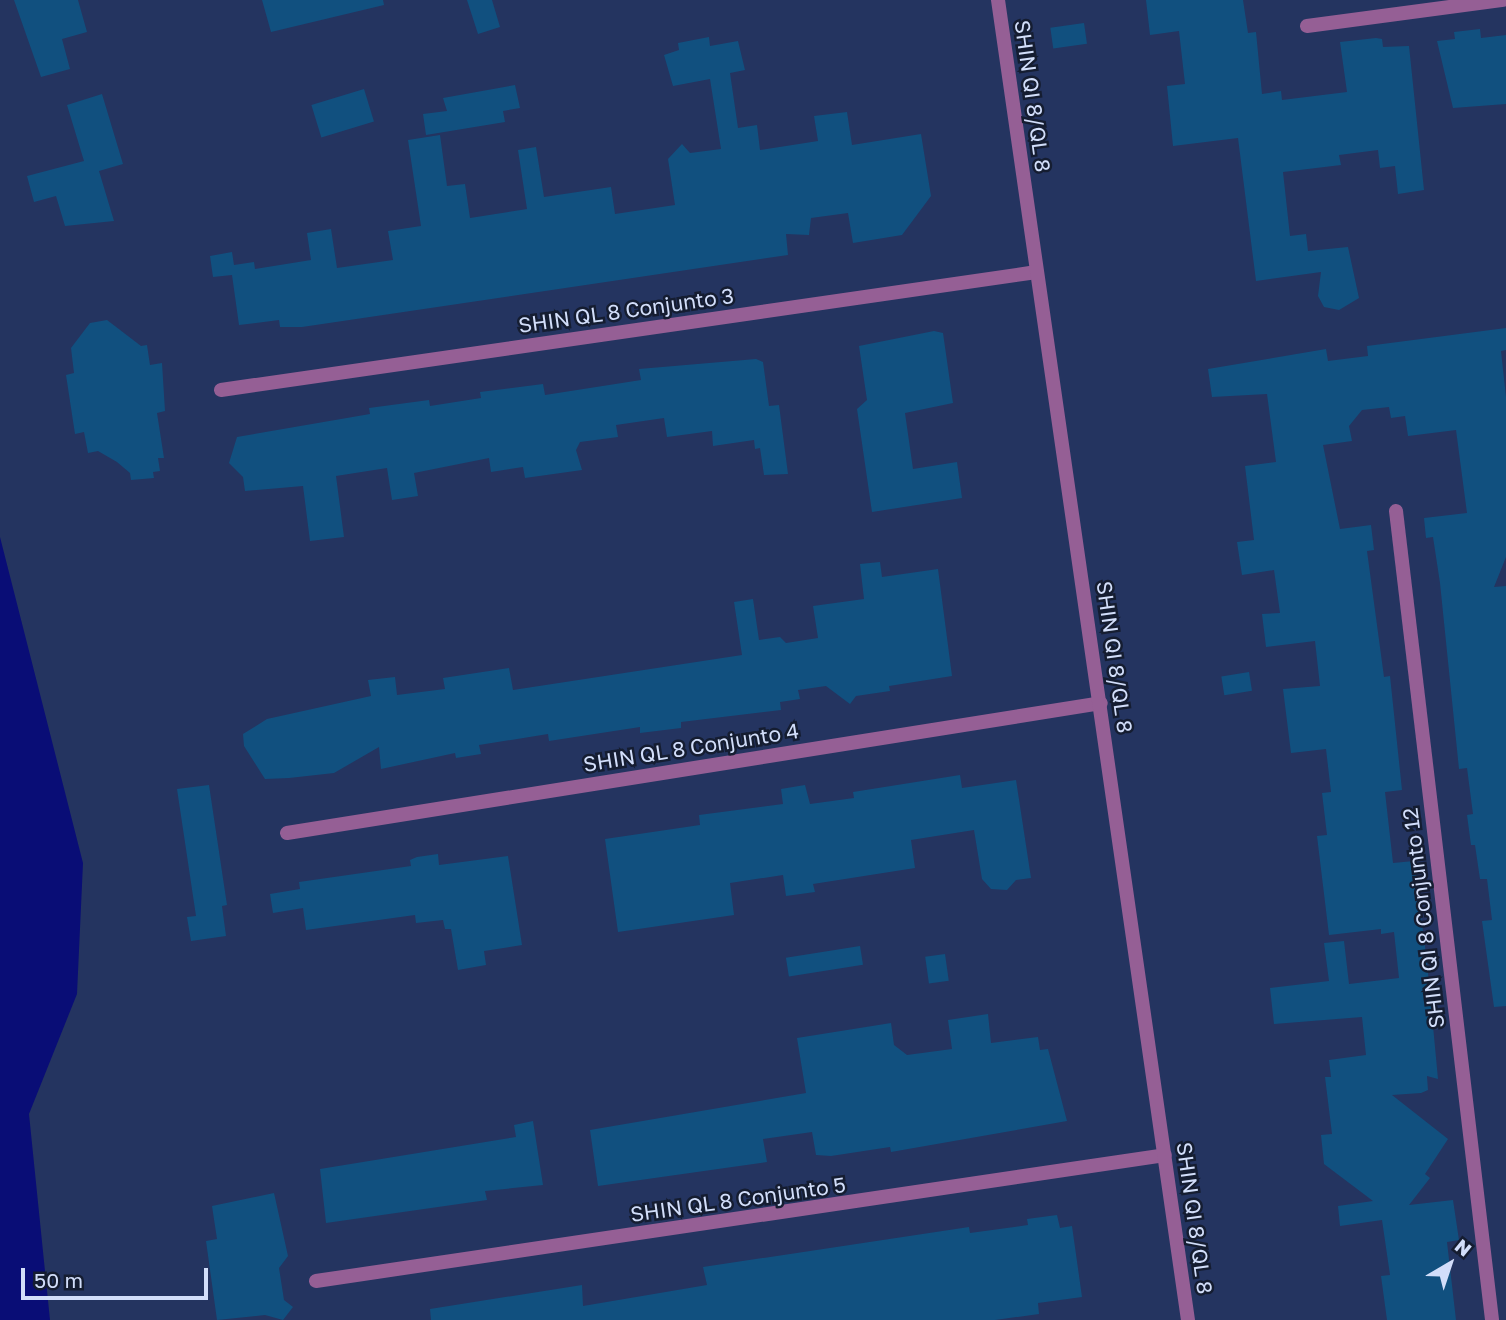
<!DOCTYPE html>
<style>
body{margin:0}
#map{position:relative;width:1506px;height:1320px;overflow:hidden;background:#243460;font-family:"Golos Text",sans-serif}
div>[style]{position:absolute}
.water>*{inset:0;background:#090d76}
.building>*{inset:0;background:#11507f;transform-origin:0 0}
.minor>*{height:14px;margin:-7px;padding:0 7px;transform-origin:7px;border-radius:7px;background:#955f95}
.tertiary>*{height:14px;margin:-7px;padding:0 7px;transform-origin:7px;border-radius:7px;background:#955f95}
span{translate:-50% -50%;white-space:nowrap;text-align:center;line-height:1.15;-webkit-text-stroke:5px #151d31;paint-order:stroke}
.street-label{font-size:21px;color:#d2defa}
.north{position:absolute;left:1415px;top:1229px;width:70px;height:70px;-webkit-text-stroke:5px #151d31;paint-order:stroke;rotate:39deg;font-size:19px;font-weight:700;line-height:28px;text-align:center;color:#d2defa}
.north::after{content:'';display:block;margin:auto;width:24px;height:32px;background:#d2defa;clip-path:polygon(50% 0,100% 100%,50% 72%,0 100%)}
.scale{position:absolute;left:21px;top:1268px;width:187px;height:32px;box-sizing:border-box;border:4px solid #d2defa;border-top:0;padding-left:9px;font-size:21px;line-height:24px;white-space:nowrap;color:#d2defa;-webkit-text-stroke:5px #151d31;paint-order:stroke}
</style>
<div id="map">
<div class="water">
<i style="clip-path:polygon(0 537px,83px 863px,77px 994px,29px 1114px,50px 1320px,0 1320px)"></i>
</div>
<div class="building">
<i style="clip-path:polygon(14px 0,78px 0,87px 32px,62px 39px,70px 69px,41px 77px)"></i>
<i style="clip-path:polygon(262px 0,383px 0,384px 5px,271px 32px)"></i>
<i style="clip-path:polygon(467px 0,492px 0,500px 27px,478px 34px)"></i>
<i style="clip-path:polygon(1146px 0,1243px 0,1248px 33px,1256px 32px,1262px 94px,1281px 91px,1282px 100px,1347px 92px,1340px 42px,1376px 38px,1382px 39px,1383px 47px,1409px 46px,1424px 190px,1398px 194px,1395px 166px,1380px 168px,1378px 150px,1339px 155px,1341px 165px,1283px 172px,1290px 236px,1306px 234px,1308px 251px,1348px 247px,1359px 298px,1339px 310px,1324px 307px,1318px 296px,1321px 272px,1256px 281px,1238px 138px,1173px 146px,1167px 86px,1185px 84px,1179px 31px,1150px 35px)"></i>
<i style="left:1084px;top:23px;width:21px;height:34px;rotate:82deg"></i>
<i style="clip-path:polygon(1480px 29px,1481px 38px,1506px 35px,1506px 104px,1453px 108px,1437px 41px,1455px 39px,1454px 32px)"></i>
<i style="clip-path:polygon(709px 37px,710px 46px,738px 41px,745px 70px,730px 73px,738px 128px,757px 125px,760px 150px,818px 141px,814px 116px,847px 112px,852px 145px,921px 134px,931px 196px,902px 235px,853px 243px,848px 213px,811px 218px,809px 235px,786px 234px,788px 255px,302px 327px,280px 327px,279px 320px,239px 325px,232px 275px,213px 277px,210px 256px,232px 252px,234px 265px,254px 262px,255px 269px,311px 260px,307px 233px,331px 229px,337px 268px,393px 260px,388px 231px,421px 226px,408px 140px,440px 135px,447px 186px,465px 184px,470px 218px,527px 209px,518px 150px,536px 147px,544px 197px,611px 187px,615px 214px,675px 205px,668px 159px,682px 144px,690px 153px,721px 149px,710px 79px,673px 86px,664px 55px,679px 50px,678px 43px)"></i>
<i style="clip-path:polygon(515px 85px,520px 108px,503px 111px,505px 122px,426px 135px,423px 114px,447px 111px,443px 98px)"></i>
<i style="left:364px;top:89px;width:34px;height:55px;rotate:73deg"></i>
<i style="clip-path:polygon(102px 94px,123px 164px,99px 171px,114px 221px,65px 226px,56px 196px,34px 202px,27px 176px,84px 161px,67px 105px)"></i>
<i style="clip-path:polygon(107px 320px,141px 346px,147px 345px,150px 365px,162px 363px,165px 411px,157px 413px,164px 458px,158px 458px,160px 471px,153px 472px,154px 478px,131px 480px,130px 473px,117px 462px,98px 451px,88px 453px,84px 432px,75px 434px,66px 375px,74px 373px,71px 348px,90px 323px)"></i>
<i style="clip-path:polygon(1506px 328px,1506px 350px,1501px 351px,1506px 397px,1506px 557px,1494px 587px,1506px 586px,1506px 1006px,1494px 1007px,1482px 921px,1492px 920px,1487px 879px,1480px 879px,1475px 845px,1471px 845px,1467px 815px,1473px 814px,1467px 768px,1459px 769px,1440px 583px,1433px 537px,1426px 538px,1424px 518px,1467px 513px,1456px 430px,1408px 436px,1405px 416px,1391px 418px,1389px 407px,1362px 410px,1349px 426px,1352px 441px,1323px 445px,1340px 529px,1371px 525px,1374px 550px,1367px 551px,1384px 677px,1390px 676px,1402px 790px,1385px 792px,1393px 863px,1414px 861px,1427px 962px,1438px 1079px,1427px 1076px,1428px 1090px,1421px 1093px,1392px 1095px,1448px 1139px,1425px 1174px,1430px 1178px,1409px 1205px,1453px 1200px,1459px 1240px,1447px 1242px,1456px 1320px,1387px 1320px,1381px 1276px,1390px 1275px,1382px 1220px,1340px 1226px,1338px 1206px,1373px 1201px,1324px 1164px,1321px 1135px,1332px 1134px,1325px 1077px,1331px 1077px,1329px 1060px,1366px 1055px,1362px 1017px,1274px 1024px,1270px 988px,1329px 981px,1324px 943px,1344px 941px,1349px 984px,1399px 978px,1394px 932px,1381px 934px,1381px 929px,1329px 935px,1317px 836px,1327px 835px,1322px 793px,1331px 792px,1326px 749px,1291px 753px,1283px 689px,1320px 686px,1315px 641px,1266px 647px,1262px 614px,1280px 613px,1274px 570px,1242px 575px,1237px 542px,1254px 540px,1245px 466px,1276px 462px,1267px 394px,1212px 397px,1208px 369px,1326px 349px,1328px 361px,1368px 356px,1367px 346px)"></i>
<i style="clip-path:polygon(934px 331px,943px 333px,953px 403px,905px 413px,913px 469px,957px 462px,962px 498px,872px 512px,857px 409px,867px 400px,859px 346px)"></i>
<i style="clip-path:polygon(756px 359px,763px 362px,769px 406px,779px 405px,788px 474px,764px 475px,760px 448px,755px 449px,754px 440px,713px 446px,712px 431px,667px 437px,664px 418px,616px 425px,618px 437px,580px 442px,576px 450px,582px 470px,525px 478px,523px 467px,491px 472px,489px 458px,414px 473px,418px 496px,392px 500px,387px 468px,336px 476px,344px 537px,310px 541px,303px 486px,245px 491px,243px 477px,229px 463px,237px 437px,370px 414px,369px 408px,429px 400px,430px 406px,481px 398px,480px 392px,543px 384px,545px 395px,641px 380px,639px 369px)"></i>
<i style="clip-path:polygon(880px 562px,882px 577px,938px 569px,952px 676px,889px 686px,890px 691px,856px 696px,850px 704px,826px 686px,798px 690px,800px 699px,780px 702px,781px 710px,681px 722px,681px 728px,640px 733px,640px 727px,549px 741px,548px 734px,479px 745px,481px 754px,456px 758px,455px 753px,381px 769px,379px 747px,334px 773px,289px 778px,265px 779px,244px 746px,243px 734px,267px 719px,371px 696px,368px 680px,395px 677px,397px 695px,445px 689px,443px 678px,509px 668px,513px 690px,742px 655px,734px 602px,753px 599px,759px 640px,780px 637px,786px 643px,818px 638px,813px 606px,864px 599px,860px 564px)"></i>
<i style="left:1249px;top:672px;width:19px;height:28px;rotate:81deg"></i>
<i style="clip-path:polygon(960px 775px,962px 788px,1016px 780px,1031px 878px,1016px 880px,1007px 890px,991px 889px,982px 879px,974px 830px,911px 840px,915px 868px,813px 884px,815px 892px,786px 896px,783px 875px,730px 883px,734px 915px,618px 932px,605px 839px,700px 825px,699px 815px,783px 804px,781px 789px,805px 785px,810px 804px,854px 798px,853px 792px)"></i>
<i style="clip-path:polygon(209px 785px,227px 905px,222px 906px,226px 936px,191px 941px,187px 917px,196px 916px,177px 789px)"></i>
<i style="clip-path:polygon(438px 854px,439px 865px,508px 856px,522px 945px,484px 951px,486px 965px,458px 970px,451px 929px,445px 929px,443px 920px,416px 923px,415px 915px,306px 930px,303px 908px,273px 913px,270px 894px,300px 889px,299px 882px,411px 866px,410px 860px,417px 857px)"></i>
<i style="left:860px;top:946px;width:19px;height:75px;rotate:81deg"></i>
<i style="left:945px;top:954px;width:27px;height:20px;rotate:82deg"></i>
<i style="clip-path:polygon(988px 1014px,991px 1043px,1038px 1037px,1040px 1050px,1048px 1049px,1067px 1121px,891px 1152px,890px 1147px,831px 1156px,816px 1155px,812px 1132px,763px 1139px,767px 1162px,598px 1186px,590px 1130px,806px 1093px,797px 1038px,891px 1023px,894px 1045px,907px 1055px,952px 1049px,948px 1020px)"></i>
<i style="clip-path:polygon(533px 1121px,543px 1185px,485px 1191px,487px 1200px,326px 1223px,320px 1169px,516px 1137px,514px 1125px)"></i>
<i style="clip-path:polygon(274px 1193px,288px 1256px,279px 1268px,284px 1300px,293px 1307px,283px 1320px,265px 1315px,217px 1320px,206px 1241px,217px 1239px,212px 1206px)"></i>
<i style="clip-path:polygon(1057px 1215px,1060px 1228px,1072px 1226px,1082px 1297px,1038px 1303px,1039px 1314px,995px 1320px,431px 1320px,430px 1309px,582px 1285px,583px 1306px,707px 1285px,703px 1267px,969px 1227px,970px 1233px,1028px 1225px,1027px 1219px)"></i>
</div>
<div class="minor">
<i style="left:1307px;top:26px;width:198px;rotate:-7.6deg"></i>
<i style="left:221px;top:390px;width:824px;rotate:-8.23deg"></i>
<i style="left:1396px;top:511px;width:815px;rotate:83.23deg"></i>
<i style="left:287px;top:833px;width:824px;rotate:-9.07deg"></i>
<i style="left:316px;top:1281px;width:858px;rotate:-8.44deg"></i>
</div>
<div class="tertiary">
<i style="left:998px;top:0;width:1334px;rotate:81.81deg"></i>
</div>
<div class="street-label">
<span style="left:1033px;top:96px;rotate:82deg">SHIN QI 8/QL 8</span>
<span style="left:626px;top:310px;rotate:-8deg">SHIN QL 8 Conjunto 3</span>
<span style="left:1115px;top:657px;rotate:82deg">SHIN QI 8/QL 8</span>
<span style="left:691px;top:747px;rotate:-9deg">SHIN QL 8 Conjunto 4</span>
<span style="left:1423px;top:918px;rotate:-97deg">SHIN QI 8 Conjunto 12</span>
<span style="left:738px;top:1199px;rotate:-8deg">SHIN QL 8 Conjunto 5</span>
<span style="left:1195px;top:1218px;rotate:82deg">SHIN QI 8/QL 8</span>
</div>
<div class="north">N</div>
<div class="scale">50 m</div>
</div>
